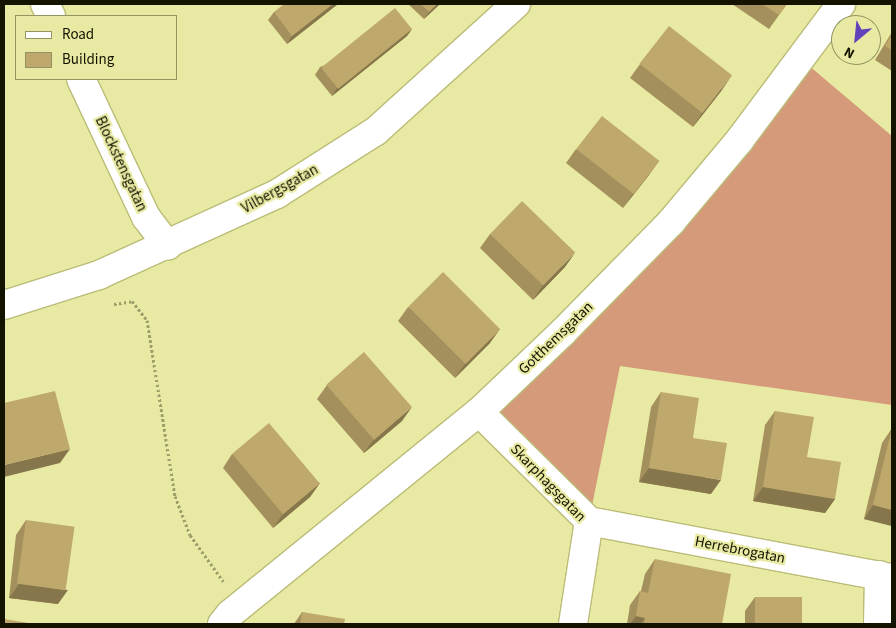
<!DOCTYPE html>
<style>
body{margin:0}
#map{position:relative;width:896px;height:628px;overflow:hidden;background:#e8eaa3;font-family:"Source Sans 3",sans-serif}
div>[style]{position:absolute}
.forest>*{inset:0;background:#d59a7a}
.path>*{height:3px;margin-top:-1.5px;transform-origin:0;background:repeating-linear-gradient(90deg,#9d9e6a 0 2.5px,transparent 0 5px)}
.roads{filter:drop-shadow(1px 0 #bbbc77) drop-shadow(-1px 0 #bbbc77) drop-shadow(0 1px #bbbc77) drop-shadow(0 -1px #bbbc77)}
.minor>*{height:28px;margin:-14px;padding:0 14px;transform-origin:14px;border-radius:14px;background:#fff}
.wall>*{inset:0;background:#a4905c}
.shaded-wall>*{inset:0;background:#86764b}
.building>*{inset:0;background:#bfa86b;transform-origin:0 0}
span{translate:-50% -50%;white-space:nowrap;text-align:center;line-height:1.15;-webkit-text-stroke:4.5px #e8eaa3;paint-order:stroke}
.street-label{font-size:15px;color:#131300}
.frame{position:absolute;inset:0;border:5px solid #131300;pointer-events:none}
.legend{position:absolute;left:15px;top:15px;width:162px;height:65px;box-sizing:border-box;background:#e8eaa3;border:1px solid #939462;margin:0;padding:6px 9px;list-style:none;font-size:15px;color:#131300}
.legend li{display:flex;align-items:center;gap:10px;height:25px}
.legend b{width:25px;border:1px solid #939462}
.north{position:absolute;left:831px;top:15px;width:50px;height:50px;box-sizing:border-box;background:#e8eaa3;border:1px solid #939462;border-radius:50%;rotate:208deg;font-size:14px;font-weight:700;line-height:20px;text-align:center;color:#131300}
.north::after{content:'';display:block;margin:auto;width:18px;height:22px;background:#6042ba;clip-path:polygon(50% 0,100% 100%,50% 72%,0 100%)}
</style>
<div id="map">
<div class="forest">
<i style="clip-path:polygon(801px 59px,892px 136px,892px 405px,620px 366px,589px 521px,479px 412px,562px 333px)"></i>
</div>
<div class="path">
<i style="left:114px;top:304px;width:18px;rotate:-9deg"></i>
<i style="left:132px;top:301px;width:24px;rotate:52deg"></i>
<i style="left:147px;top:320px;width:178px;rotate:81deg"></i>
<i style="left:175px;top:496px;width:42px;rotate:69deg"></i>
<i style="left:190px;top:535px;width:57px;rotate:54.3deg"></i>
</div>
<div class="roads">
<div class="minor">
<i style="left:45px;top:4px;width:13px;rotate:63deg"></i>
<i style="left:81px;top:79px;width:153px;rotate:64.8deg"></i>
<i style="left:146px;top:217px;width:36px;rotate:53deg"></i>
<i style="left:4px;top:305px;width:100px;rotate:-17.5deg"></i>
<i style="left:99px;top:275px;width:196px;rotate:-24.5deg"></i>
<i style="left:277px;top:194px;width:117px;rotate:-32.5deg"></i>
<i style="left:376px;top:131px;width:189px;rotate:-42.2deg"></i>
<i style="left:479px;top:412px;width:155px;rotate:44.7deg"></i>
<i style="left:589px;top:521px;width:308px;rotate:10.7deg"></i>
<i style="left:222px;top:624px;width:13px;rotate:-51deg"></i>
<i style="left:230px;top:614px;width:321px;rotate:-39.1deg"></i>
<i style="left:479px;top:412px;width:115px;rotate:-43.6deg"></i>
<i style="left:562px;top:333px;width:156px;rotate:-45.5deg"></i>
<i style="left:671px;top:222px;width:106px;rotate:-50deg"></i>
<i style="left:739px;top:141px;width:171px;rotate:-53.3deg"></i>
<i style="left:573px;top:624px;width:104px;rotate:-81.2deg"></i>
<i style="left:878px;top:624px;width:49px;rotate:-88.8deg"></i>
</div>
</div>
<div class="wall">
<i style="clip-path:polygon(338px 4px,287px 44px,268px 20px,274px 12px)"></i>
<i style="clip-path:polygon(408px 4px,440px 4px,424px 19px)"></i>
<i style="clip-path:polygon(732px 4px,787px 4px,769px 29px)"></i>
<i style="clip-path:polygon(412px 29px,407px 36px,332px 96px,315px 75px,320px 67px)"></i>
<i style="clip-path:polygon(892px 32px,892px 71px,875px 60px)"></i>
<i style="clip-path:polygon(640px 64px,722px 90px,693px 127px,630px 78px)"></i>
<i style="clip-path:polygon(576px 149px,649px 175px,623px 208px,566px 163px)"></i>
<i style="clip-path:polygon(490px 234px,565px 267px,533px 300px,480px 248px)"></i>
<i style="clip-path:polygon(408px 307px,490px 343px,455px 378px,398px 321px)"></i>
<i style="clip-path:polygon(327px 385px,402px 421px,364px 453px,317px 399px)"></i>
<i style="clip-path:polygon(661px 392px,693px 438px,711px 494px,639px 482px,651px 407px)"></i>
<i style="clip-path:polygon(775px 411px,835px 499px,825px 513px,753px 501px,765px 425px)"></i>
<i style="clip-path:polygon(892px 428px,892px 526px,864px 519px,882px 443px)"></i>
<i style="clip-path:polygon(232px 454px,320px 483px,310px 497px,273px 528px,223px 468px)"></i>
<i style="clip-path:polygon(26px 520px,58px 604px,9px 598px,16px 535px)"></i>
<i style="clip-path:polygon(655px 559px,722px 624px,627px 624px,630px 605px,640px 591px,641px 591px,645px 574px)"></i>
<i style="clip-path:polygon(755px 597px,802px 623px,831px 624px,745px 624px,745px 611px)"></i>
<i style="clip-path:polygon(302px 612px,344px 624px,294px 624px)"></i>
</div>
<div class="shaded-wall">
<i style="clip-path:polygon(333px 4px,338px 4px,287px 44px,292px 36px)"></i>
<i style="clip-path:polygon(437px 4px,440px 4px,424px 19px,429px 12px)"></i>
<i style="clip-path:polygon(412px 29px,407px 36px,332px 96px,337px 88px)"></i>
<i style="clip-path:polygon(732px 75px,722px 90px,693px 127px,703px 112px)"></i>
<i style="clip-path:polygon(659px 161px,649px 175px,623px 208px,633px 194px)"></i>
<i style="clip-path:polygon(575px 253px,565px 267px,533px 300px,543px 285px)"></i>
<i style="clip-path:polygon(500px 329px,490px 343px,455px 378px,465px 364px)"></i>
<i style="clip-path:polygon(412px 407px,402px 421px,364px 453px,374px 439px)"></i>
<i style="clip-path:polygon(70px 449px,60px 463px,4px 477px,4px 465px)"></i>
<i style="clip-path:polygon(649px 468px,721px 480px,711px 494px,639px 482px)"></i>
<i style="clip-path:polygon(320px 483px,310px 497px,273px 528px,283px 514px)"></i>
<i style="clip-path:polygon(763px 487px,835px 499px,825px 513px,753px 501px)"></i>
<i style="clip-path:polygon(873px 505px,892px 510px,892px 526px,864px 519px)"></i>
<i style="clip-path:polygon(19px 584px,68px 590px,58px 604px,9px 598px)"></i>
<i style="clip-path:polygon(636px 616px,645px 618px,641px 624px,630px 624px)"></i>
</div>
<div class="building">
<i style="clip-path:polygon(284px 4px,333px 4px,292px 36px,274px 12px)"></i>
<i style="clip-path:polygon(421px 4px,437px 4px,429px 12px)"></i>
<i style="clip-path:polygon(762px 4px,787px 4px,779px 15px)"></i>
<i style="left:395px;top:8px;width:27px;height:95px;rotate:51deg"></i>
<i style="left:669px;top:26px;width:80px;height:48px;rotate:38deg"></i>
<i style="clip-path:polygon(892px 34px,892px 50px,885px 46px)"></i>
<i style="left:602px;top:116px;width:73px;height:42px;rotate:38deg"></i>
<i style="left:522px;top:201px;width:74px;height:46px;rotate:44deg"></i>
<i style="left:443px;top:272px;width:81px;height:49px;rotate:45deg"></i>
<i style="left:364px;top:352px;width:73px;height:50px;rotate:49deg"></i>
<i style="clip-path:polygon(55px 391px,70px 449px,4px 465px,4px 403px)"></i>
<i style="clip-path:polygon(661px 392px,699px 398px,693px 438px,727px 443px,721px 480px,649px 468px)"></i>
<i style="clip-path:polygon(775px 411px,814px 417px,807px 457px,841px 462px,835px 499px,763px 487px)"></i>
<i style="left:269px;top:423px;width:79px;height:48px;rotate:50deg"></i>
<i style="clip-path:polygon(892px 428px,892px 510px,873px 505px)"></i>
<i style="left:26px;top:520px;width:49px;height:64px;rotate:8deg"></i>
<i style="clip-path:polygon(655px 559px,731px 574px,722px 624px,644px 624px,645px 618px,636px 616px,640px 591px,648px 593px)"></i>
<i style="clip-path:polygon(755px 597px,802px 597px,802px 623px,831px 623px,831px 624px,755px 624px)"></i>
<i style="clip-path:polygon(302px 612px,345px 619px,344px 624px,300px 624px)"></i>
<i style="clip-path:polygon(4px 619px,35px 624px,4px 624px)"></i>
</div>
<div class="street-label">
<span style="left:121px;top:164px;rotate:65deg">Blockstensgatan</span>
<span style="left:280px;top:189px;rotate:-29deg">Vilbergsgatan</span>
<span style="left:556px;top:338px;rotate:-44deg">Gotthemsgatan</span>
<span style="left:548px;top:483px;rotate:46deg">Skarphagsgatan</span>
<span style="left:740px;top:550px;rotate:11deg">Herrebrogatan</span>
</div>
<div class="frame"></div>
<ul class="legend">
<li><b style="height:6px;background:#fff"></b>Road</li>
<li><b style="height:14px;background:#bfa86b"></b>Building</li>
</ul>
<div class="north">N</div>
</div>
